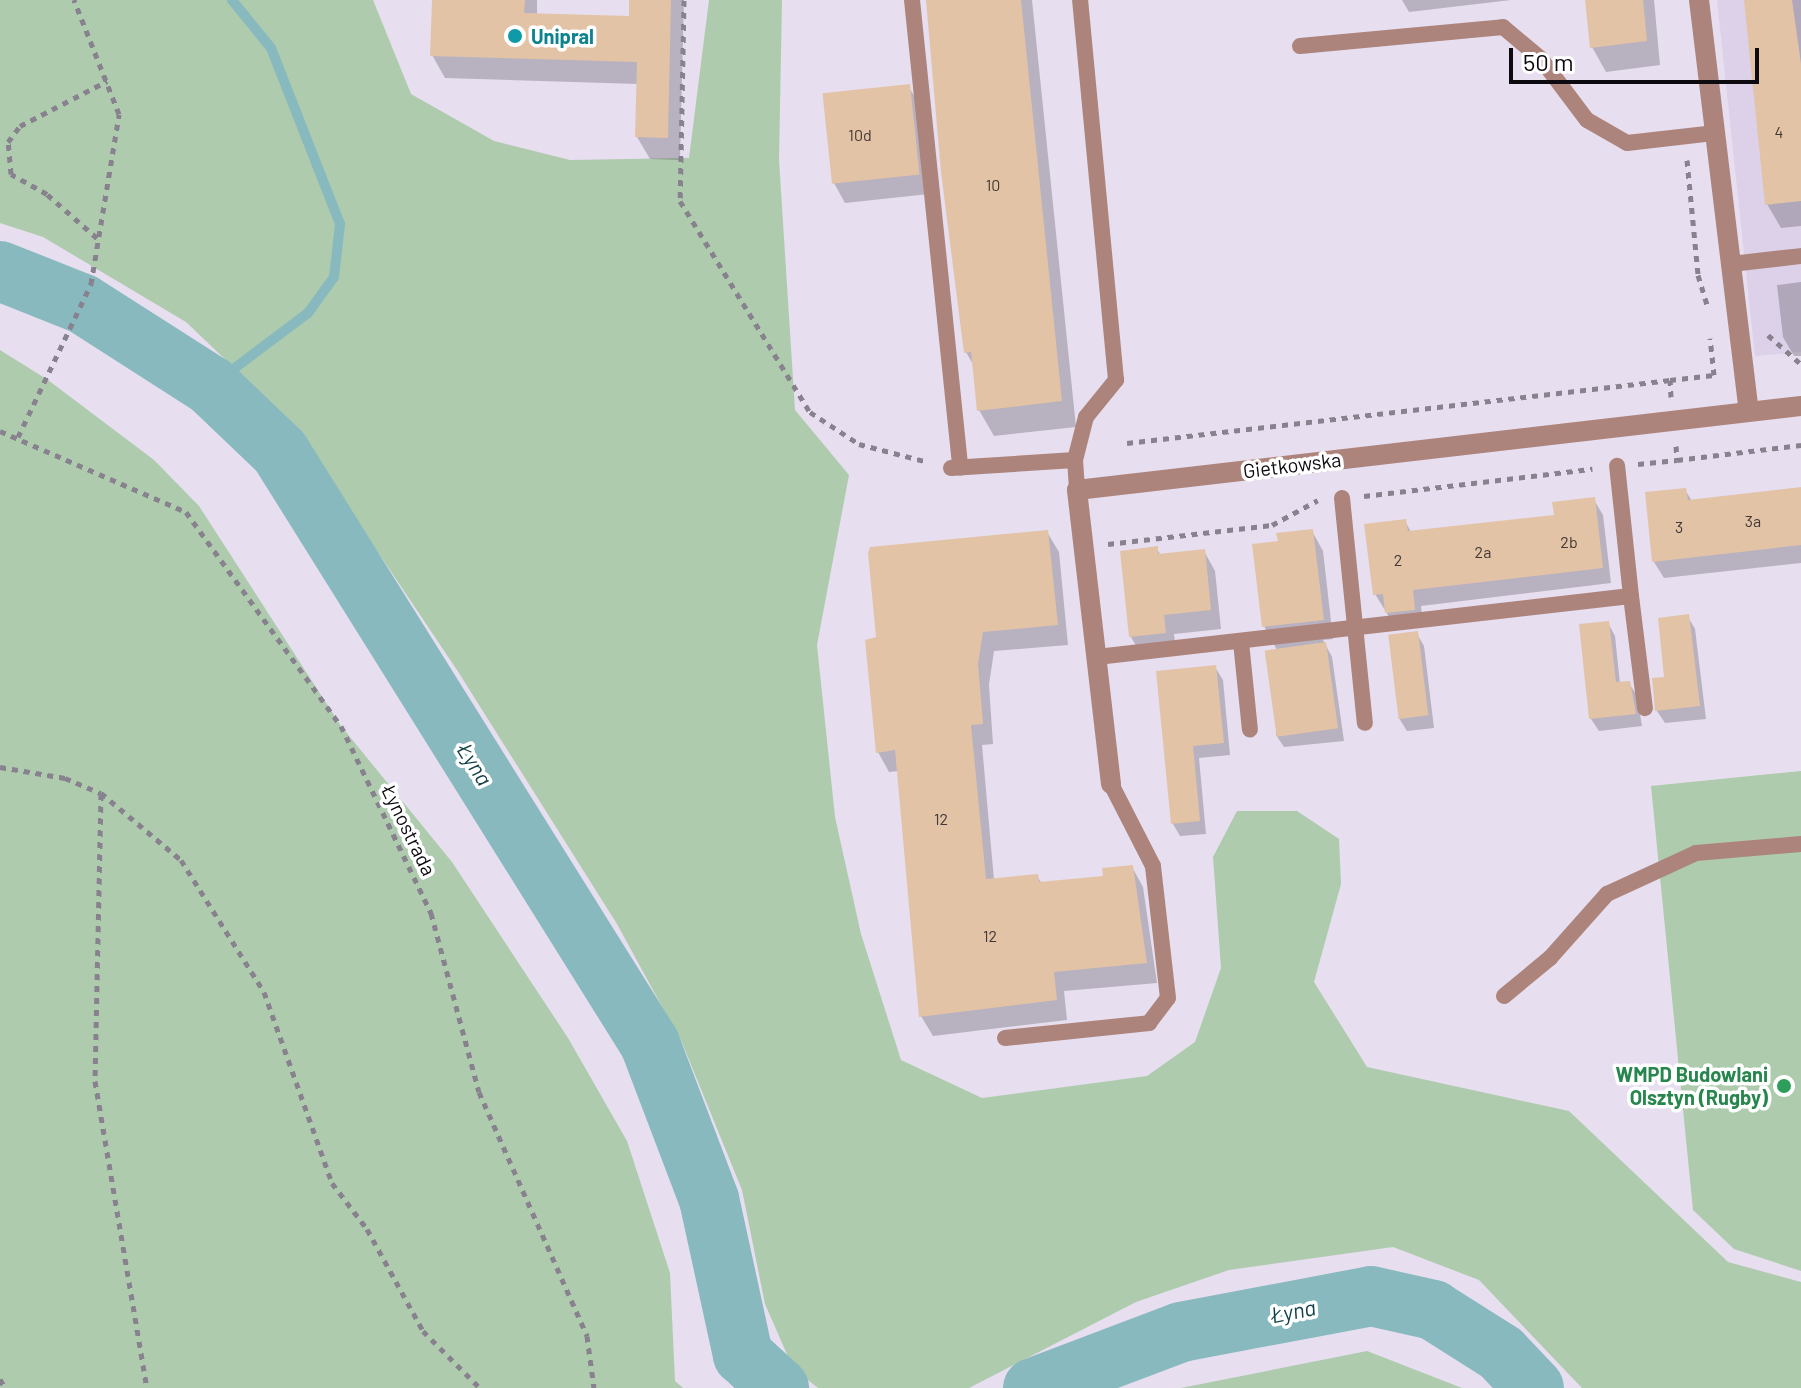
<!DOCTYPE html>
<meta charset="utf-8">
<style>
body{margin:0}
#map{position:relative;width:1801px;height:1388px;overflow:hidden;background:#e7def0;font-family:Barlow,sans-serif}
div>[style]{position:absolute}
.built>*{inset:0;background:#ddd1e9}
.green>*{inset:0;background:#aecbae}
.shadow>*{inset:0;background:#0003}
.stream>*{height:10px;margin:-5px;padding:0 5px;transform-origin:5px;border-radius:5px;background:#87b9be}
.river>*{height:60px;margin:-30px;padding:0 30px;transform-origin:30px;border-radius:30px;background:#87b9be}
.building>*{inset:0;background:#e3c3a6;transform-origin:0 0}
.path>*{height:5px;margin-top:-2.5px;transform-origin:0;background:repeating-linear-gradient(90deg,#88818e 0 6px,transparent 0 12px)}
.lane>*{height:16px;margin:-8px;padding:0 8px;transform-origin:8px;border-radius:8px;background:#ac847b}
.street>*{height:20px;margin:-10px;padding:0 10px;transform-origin:10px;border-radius:10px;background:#ac847b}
.dots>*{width:22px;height:22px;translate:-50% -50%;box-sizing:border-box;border:4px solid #fff;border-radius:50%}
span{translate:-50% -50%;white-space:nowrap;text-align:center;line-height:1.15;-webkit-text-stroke:7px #fff;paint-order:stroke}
.number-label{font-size:16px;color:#423835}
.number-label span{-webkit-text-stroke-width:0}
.culture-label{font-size:20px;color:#0d838f;font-weight:700}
.left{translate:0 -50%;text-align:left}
.street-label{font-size:20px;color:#0d0a0f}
.leisure-label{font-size:20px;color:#27864d;font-weight:700}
.right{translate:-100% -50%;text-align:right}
.water-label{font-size:22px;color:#124146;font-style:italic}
.scale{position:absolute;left:1509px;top:48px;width:250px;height:36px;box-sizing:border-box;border:4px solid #0d0a0f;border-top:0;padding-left:10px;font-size:24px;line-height:28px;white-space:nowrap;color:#0d0a0f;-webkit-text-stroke:6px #fff;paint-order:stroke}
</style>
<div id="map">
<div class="built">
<i style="clip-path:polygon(1717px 0,1801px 0,1801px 352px,1755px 356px)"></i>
</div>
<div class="green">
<i style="clip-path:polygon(0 0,373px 0,411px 94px,494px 141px,570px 160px,689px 158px,709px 0,782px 0,779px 160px,795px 410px,849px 475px,817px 645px,835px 817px,861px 934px,901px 1060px,982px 1098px,1147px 1076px,1195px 1042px,1221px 968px,1213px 857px,1237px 811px,1297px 811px,1339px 839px,1341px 884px,1314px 982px,1367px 1067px,1569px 1111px,1728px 1262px,1801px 1282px,1801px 1388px,1582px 1388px,1479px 1280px,1393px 1247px,1229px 1270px,1136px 1302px,969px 1388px,818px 1388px,793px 1368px,765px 1304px,742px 1190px,683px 1045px,617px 924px,457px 670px,290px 421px,186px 322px,43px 237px,0 223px)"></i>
<i style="clip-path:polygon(0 350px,48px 380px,154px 460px,199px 506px,341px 726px,452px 862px,568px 1038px,627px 1141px,670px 1273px,675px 1381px,683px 1388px,0 1388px)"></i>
<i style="clip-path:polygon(1801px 771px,1801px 1271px,1734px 1249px,1693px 1210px,1651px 786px)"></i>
<i style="clip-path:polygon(1367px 1351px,1462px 1388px,1181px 1388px)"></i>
</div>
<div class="shadow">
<i style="clip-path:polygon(434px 0,537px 0,537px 16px,631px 19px,631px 0,684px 0,680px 160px,650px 159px,637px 137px,638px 84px,445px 78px,432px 55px)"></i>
<i style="clip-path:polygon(928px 0,1032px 0,1076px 427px,994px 436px,979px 410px,975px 368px,966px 352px)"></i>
<i style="clip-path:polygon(1402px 0,1511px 0,1409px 12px)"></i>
<i style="clip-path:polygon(1587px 0,1654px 0,1660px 65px,1606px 72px,1592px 47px)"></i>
<i style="clip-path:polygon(1748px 0,1801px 0,1801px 226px,1781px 228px,1767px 204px)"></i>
<i style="clip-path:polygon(908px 86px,920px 105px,929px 194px,845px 203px,834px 183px)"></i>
<i style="clip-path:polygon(1801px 282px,1801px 356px,1794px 356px,1783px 337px,1777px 285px)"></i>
<i style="clip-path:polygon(1801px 489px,1801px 563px,1664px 578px,1654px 562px,1685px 490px,1692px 501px)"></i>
<i style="clip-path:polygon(1594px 500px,1603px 515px,1611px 583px,1421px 606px,1423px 625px,1396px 628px,1375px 594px,1405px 521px,1411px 532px,1556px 517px)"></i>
<i style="clip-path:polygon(1312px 531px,1323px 551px,1333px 639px,1323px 640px,1332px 657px,1344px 741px,1284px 747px,1276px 735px,1277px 650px,1264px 626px,1280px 543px)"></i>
<i style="clip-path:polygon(1047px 532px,1059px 552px,1068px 645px,994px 651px,989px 685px,993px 744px,982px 745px,994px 880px,1037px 876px,1042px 884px,1105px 878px,1132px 867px,1143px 887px,1157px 983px,1064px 991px,1067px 1020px,933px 1036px,921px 1016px,899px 771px,889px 772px,878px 752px,878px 639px)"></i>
<i style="clip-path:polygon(1157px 549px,1161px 556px,1204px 551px,1215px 571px,1221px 629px,1174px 634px,1176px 652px,1142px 656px,1131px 637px)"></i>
<i style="clip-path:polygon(1688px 617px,1695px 629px,1706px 719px,1665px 723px,1657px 711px)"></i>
<i style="clip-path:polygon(1608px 623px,1615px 636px,1620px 684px,1629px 683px,1637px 696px,1642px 726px,1599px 731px,1591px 719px)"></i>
<i style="clip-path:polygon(1417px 634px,1424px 646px,1434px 728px,1407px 731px,1399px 718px)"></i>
<i style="clip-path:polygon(1215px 667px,1223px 680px,1230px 755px,1199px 758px,1206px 834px,1180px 836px,1173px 824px,1158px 673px)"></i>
</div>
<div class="stream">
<i style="left:211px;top:386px;width:121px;rotate:-37deg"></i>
<i style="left:308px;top:313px;width:44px;rotate:-54.2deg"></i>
<i style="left:334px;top:277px;width:53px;rotate:-83.5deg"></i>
<i style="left:340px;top:224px;width:189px;rotate:-111.4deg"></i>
<i style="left:271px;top:48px;width:62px;rotate:-129.1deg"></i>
</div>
<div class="river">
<i style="left:0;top:271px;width:89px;rotate:21.7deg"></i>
<i style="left:83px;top:304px;width:152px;rotate:32.6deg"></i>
<i style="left:211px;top:386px;width:95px;rotate:43.7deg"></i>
<i style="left:280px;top:452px;width:698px;rotate:57.99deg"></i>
<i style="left:650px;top:1044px;width:166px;rotate:69.2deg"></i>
<i style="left:709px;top:1199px;width:160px;rotate:77.7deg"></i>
<i style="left:743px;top:1355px;width:49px;rotate:42.5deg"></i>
<i style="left:1033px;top:1388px;width:158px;rotate:-20.7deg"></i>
<i style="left:1181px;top:1332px;width:193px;rotate:-10.7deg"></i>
<i style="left:1371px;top:1296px;width:64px;rotate:12.7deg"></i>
<i style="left:1433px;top:1310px;width:80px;rotate:32.3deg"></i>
<i style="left:1501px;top:1353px;width:48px;rotate:46.7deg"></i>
</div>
<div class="building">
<i style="clip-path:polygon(432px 0,525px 0,524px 13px,629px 16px,629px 0,671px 0,668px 138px,635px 137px,637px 62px,430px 56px)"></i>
<i style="clip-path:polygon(926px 0,1021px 0,1062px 401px,977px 411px,971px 352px,964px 353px,941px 172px)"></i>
<i style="clip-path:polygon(1585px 0,1643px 0,1647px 41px,1590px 48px)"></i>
<i style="clip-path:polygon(1744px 0,1792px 0,1801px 64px,1801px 201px,1765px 205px)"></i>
<i style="left:910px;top:84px;width:91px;height:88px;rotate:84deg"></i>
<i style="clip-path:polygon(1801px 487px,1801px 545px,1652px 562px,1645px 492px,1686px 488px,1688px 500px)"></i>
<i style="clip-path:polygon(1595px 497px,1603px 568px,1413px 590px,1415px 610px,1385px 613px,1383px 594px,1373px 595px,1364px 524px,1406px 519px,1408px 531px,1554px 515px,1552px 502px)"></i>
<i style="clip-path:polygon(1313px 529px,1324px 620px,1262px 627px,1252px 544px,1278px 541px,1276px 533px)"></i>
<i style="clip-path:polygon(1048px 530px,1058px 625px,983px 632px,978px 664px,983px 724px,971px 725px,986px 879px,1038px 874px,1039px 882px,1103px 876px,1102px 868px,1133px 865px,1147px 963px,1054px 972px,1057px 1000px,919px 1017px,895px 750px,876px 753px,865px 640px,876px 637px,868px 553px,870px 547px)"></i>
<i style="clip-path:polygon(1158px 546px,1158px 554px,1205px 549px,1211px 610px,1164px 615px,1166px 633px,1129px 637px,1120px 551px)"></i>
<i style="clip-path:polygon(1689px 614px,1700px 706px,1655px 711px,1652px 678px,1664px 677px,1658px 618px)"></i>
<i style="clip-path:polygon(1609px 621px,1616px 682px,1630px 681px,1636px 714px,1589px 719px,1579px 624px)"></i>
<i style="left:1418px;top:631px;width:85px;height:30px;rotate:83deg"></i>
<i style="left:1326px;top:642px;width:87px;height:62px;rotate:82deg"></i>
<i style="clip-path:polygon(1216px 665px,1224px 743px,1193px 746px,1200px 821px,1171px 824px,1156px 671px)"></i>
</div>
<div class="path">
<i style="left:684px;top:0;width:201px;rotate:91.1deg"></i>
<i style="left:680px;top:201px;width:248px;rotate:58.4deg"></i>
<i style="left:810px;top:412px;width:59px;rotate:33.1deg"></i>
<i style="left:859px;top:444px;width:71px;rotate:14.6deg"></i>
<i style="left:1687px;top:160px;width:116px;rotate:84.5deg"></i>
<i style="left:1698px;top:275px;width:31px;rotate:73deg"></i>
<i style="left:97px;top:238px;width:67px;rotate:-138.7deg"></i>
<i style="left:47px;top:194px;width:41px;rotate:-150.9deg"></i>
<i style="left:11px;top:174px;width:32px;rotate:-95deg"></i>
<i style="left:8px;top:142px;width:20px;rotate:-53deg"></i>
<i style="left:20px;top:126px;width:98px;rotate:-27.3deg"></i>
<i style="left:1768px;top:335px;width:44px;rotate:41.3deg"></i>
<i style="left:1671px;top:397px;width:17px;rotate:-93deg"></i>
<i style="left:1670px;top:380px;width:44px;rotate:-6.5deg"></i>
<i style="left:1714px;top:375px;width:37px;rotate:-96deg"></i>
<i style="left:0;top:431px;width:203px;rotate:23.5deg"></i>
<i style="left:186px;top:512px;width:264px;rotate:54.1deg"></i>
<i style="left:341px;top:726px;width:208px;rotate:64.3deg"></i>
<i style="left:431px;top:913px;width:185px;rotate:75deg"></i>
<i style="left:479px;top:1092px;width:267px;rotate:66.1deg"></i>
<i style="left:587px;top:1336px;width:52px;rotate:82.3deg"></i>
<i style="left:18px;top:437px;width:170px;rotate:-64.5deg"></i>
<i style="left:91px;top:284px;width:172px;rotate:-80.6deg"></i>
<i style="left:119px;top:114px;width:123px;rotate:-111.5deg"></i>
<i style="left:1127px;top:443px;width:547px;rotate:-6.62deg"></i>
<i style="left:1676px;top:446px;width:14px;rotate:86deg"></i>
<i style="left:1677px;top:460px;width:125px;rotate:-6.9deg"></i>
<i style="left:1638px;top:464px;width:39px;rotate:-6deg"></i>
<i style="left:1364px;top:496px;width:230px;rotate:-6.8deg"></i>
<i style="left:1108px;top:544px;width:165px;rotate:-6.6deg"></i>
<i style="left:1272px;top:525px;width:52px;rotate:-28.5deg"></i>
<i style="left:0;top:767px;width:66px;rotate:9.6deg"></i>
<i style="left:65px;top:778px;width:39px;rotate:23deg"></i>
<i style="left:101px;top:793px;width:104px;rotate:39.9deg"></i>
<i style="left:181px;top:860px;width:156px;rotate:57.8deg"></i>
<i style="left:264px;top:992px;width:203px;rotate:70.4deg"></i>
<i style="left:332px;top:1183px;width:58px;rotate:52.7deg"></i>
<i style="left:367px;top:1229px;width:116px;rotate:61.2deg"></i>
<i style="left:423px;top:1331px;width:81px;rotate:45deg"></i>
<i style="left:101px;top:794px;width:287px;rotate:91.2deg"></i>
<i style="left:95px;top:1081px;width:311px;rotate:80.4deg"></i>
<i style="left:0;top:1379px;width:10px;rotate:61deg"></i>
</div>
<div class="lane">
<i style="left:912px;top:0;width:470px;rotate:84.1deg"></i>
<i style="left:1300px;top:46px;width:204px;rotate:-5.3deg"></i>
<i style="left:1503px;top:27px;width:50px;rotate:40.1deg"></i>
<i style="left:1541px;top:59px;width:76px;rotate:53deg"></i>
<i style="left:1587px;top:120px;width:46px;rotate:29.9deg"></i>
<i style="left:1627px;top:143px;width:89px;rotate:-6.5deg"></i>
<i style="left:1731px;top:264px;width:70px;rotate:-6.5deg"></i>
<i style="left:1075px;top:460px;width:44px;rotate:-75.7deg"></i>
<i style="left:1086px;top:417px;width:48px;rotate:-51deg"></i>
<i style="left:1116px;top:380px;width:382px;rotate:-95.4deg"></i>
<i style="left:951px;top:468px;width:124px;rotate:-3.7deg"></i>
<i style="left:1075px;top:460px;width:30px;rotate:86deg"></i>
<i style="left:1342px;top:498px;width:226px;rotate:84.2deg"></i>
<i style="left:1631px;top:596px;width:113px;rotate:82.9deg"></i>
<i style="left:1241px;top:642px;width:88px;rotate:84.2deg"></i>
<i style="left:1097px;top:657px;width:537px;rotate:-6.52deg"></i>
<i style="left:1631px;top:596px;width:131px;rotate:-96.1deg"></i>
<i style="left:1504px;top:996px;width:60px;rotate:-39.6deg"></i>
<i style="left:1550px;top:958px;width:86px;rotate:-48.3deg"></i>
<i style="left:1607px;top:894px;width:98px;rotate:-24.7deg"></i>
<i style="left:1696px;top:853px;width:105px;rotate:-4.9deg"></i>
<i style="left:1005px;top:1038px;width:145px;rotate:-5.9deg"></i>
<i style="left:1149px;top:1023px;width:31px;rotate:-53deg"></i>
<i style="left:1168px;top:998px;width:133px;rotate:-96.5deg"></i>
<i style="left:1153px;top:866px;width:92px;rotate:-117.1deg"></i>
</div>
<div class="street">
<i style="left:1699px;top:0;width:414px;rotate:83.1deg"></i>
<i style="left:1111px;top:784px;width:296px;rotate:-96.6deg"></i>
<i style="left:1077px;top:490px;width:729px;rotate:-6.62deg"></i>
</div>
<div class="dots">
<i style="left:515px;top:36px;background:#0f9aa8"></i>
<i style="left:1784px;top:1086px;background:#2e9e5b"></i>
</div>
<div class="number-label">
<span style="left:1779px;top:132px">4</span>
<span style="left:860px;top:135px">10d</span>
<span style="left:993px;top:185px">10</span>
<span style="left:1753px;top:521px">3a</span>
<span style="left:1679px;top:527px">3</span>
<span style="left:1569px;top:542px">2b</span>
<span style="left:1483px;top:552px">2a</span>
<span style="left:1398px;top:560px">2</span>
<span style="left:941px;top:819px">12</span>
<span style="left:990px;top:936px">12</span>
</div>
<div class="culture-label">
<span class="left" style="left:531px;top:36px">Unipral</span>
</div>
<div class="street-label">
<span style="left:1292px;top:465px;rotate:-7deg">Gietkowska</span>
<span style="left:409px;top:830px;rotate:64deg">Łynostrada</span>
</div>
<div class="leisure-label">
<span class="right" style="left:1768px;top:1086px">WMPD Budowlani<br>Olsztyn (Rugby)</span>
</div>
<div class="water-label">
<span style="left:475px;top:764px;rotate:58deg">Łyna</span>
<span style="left:1293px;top:1311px;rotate:-11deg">Łyna</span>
</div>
<div class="scale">50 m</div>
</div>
